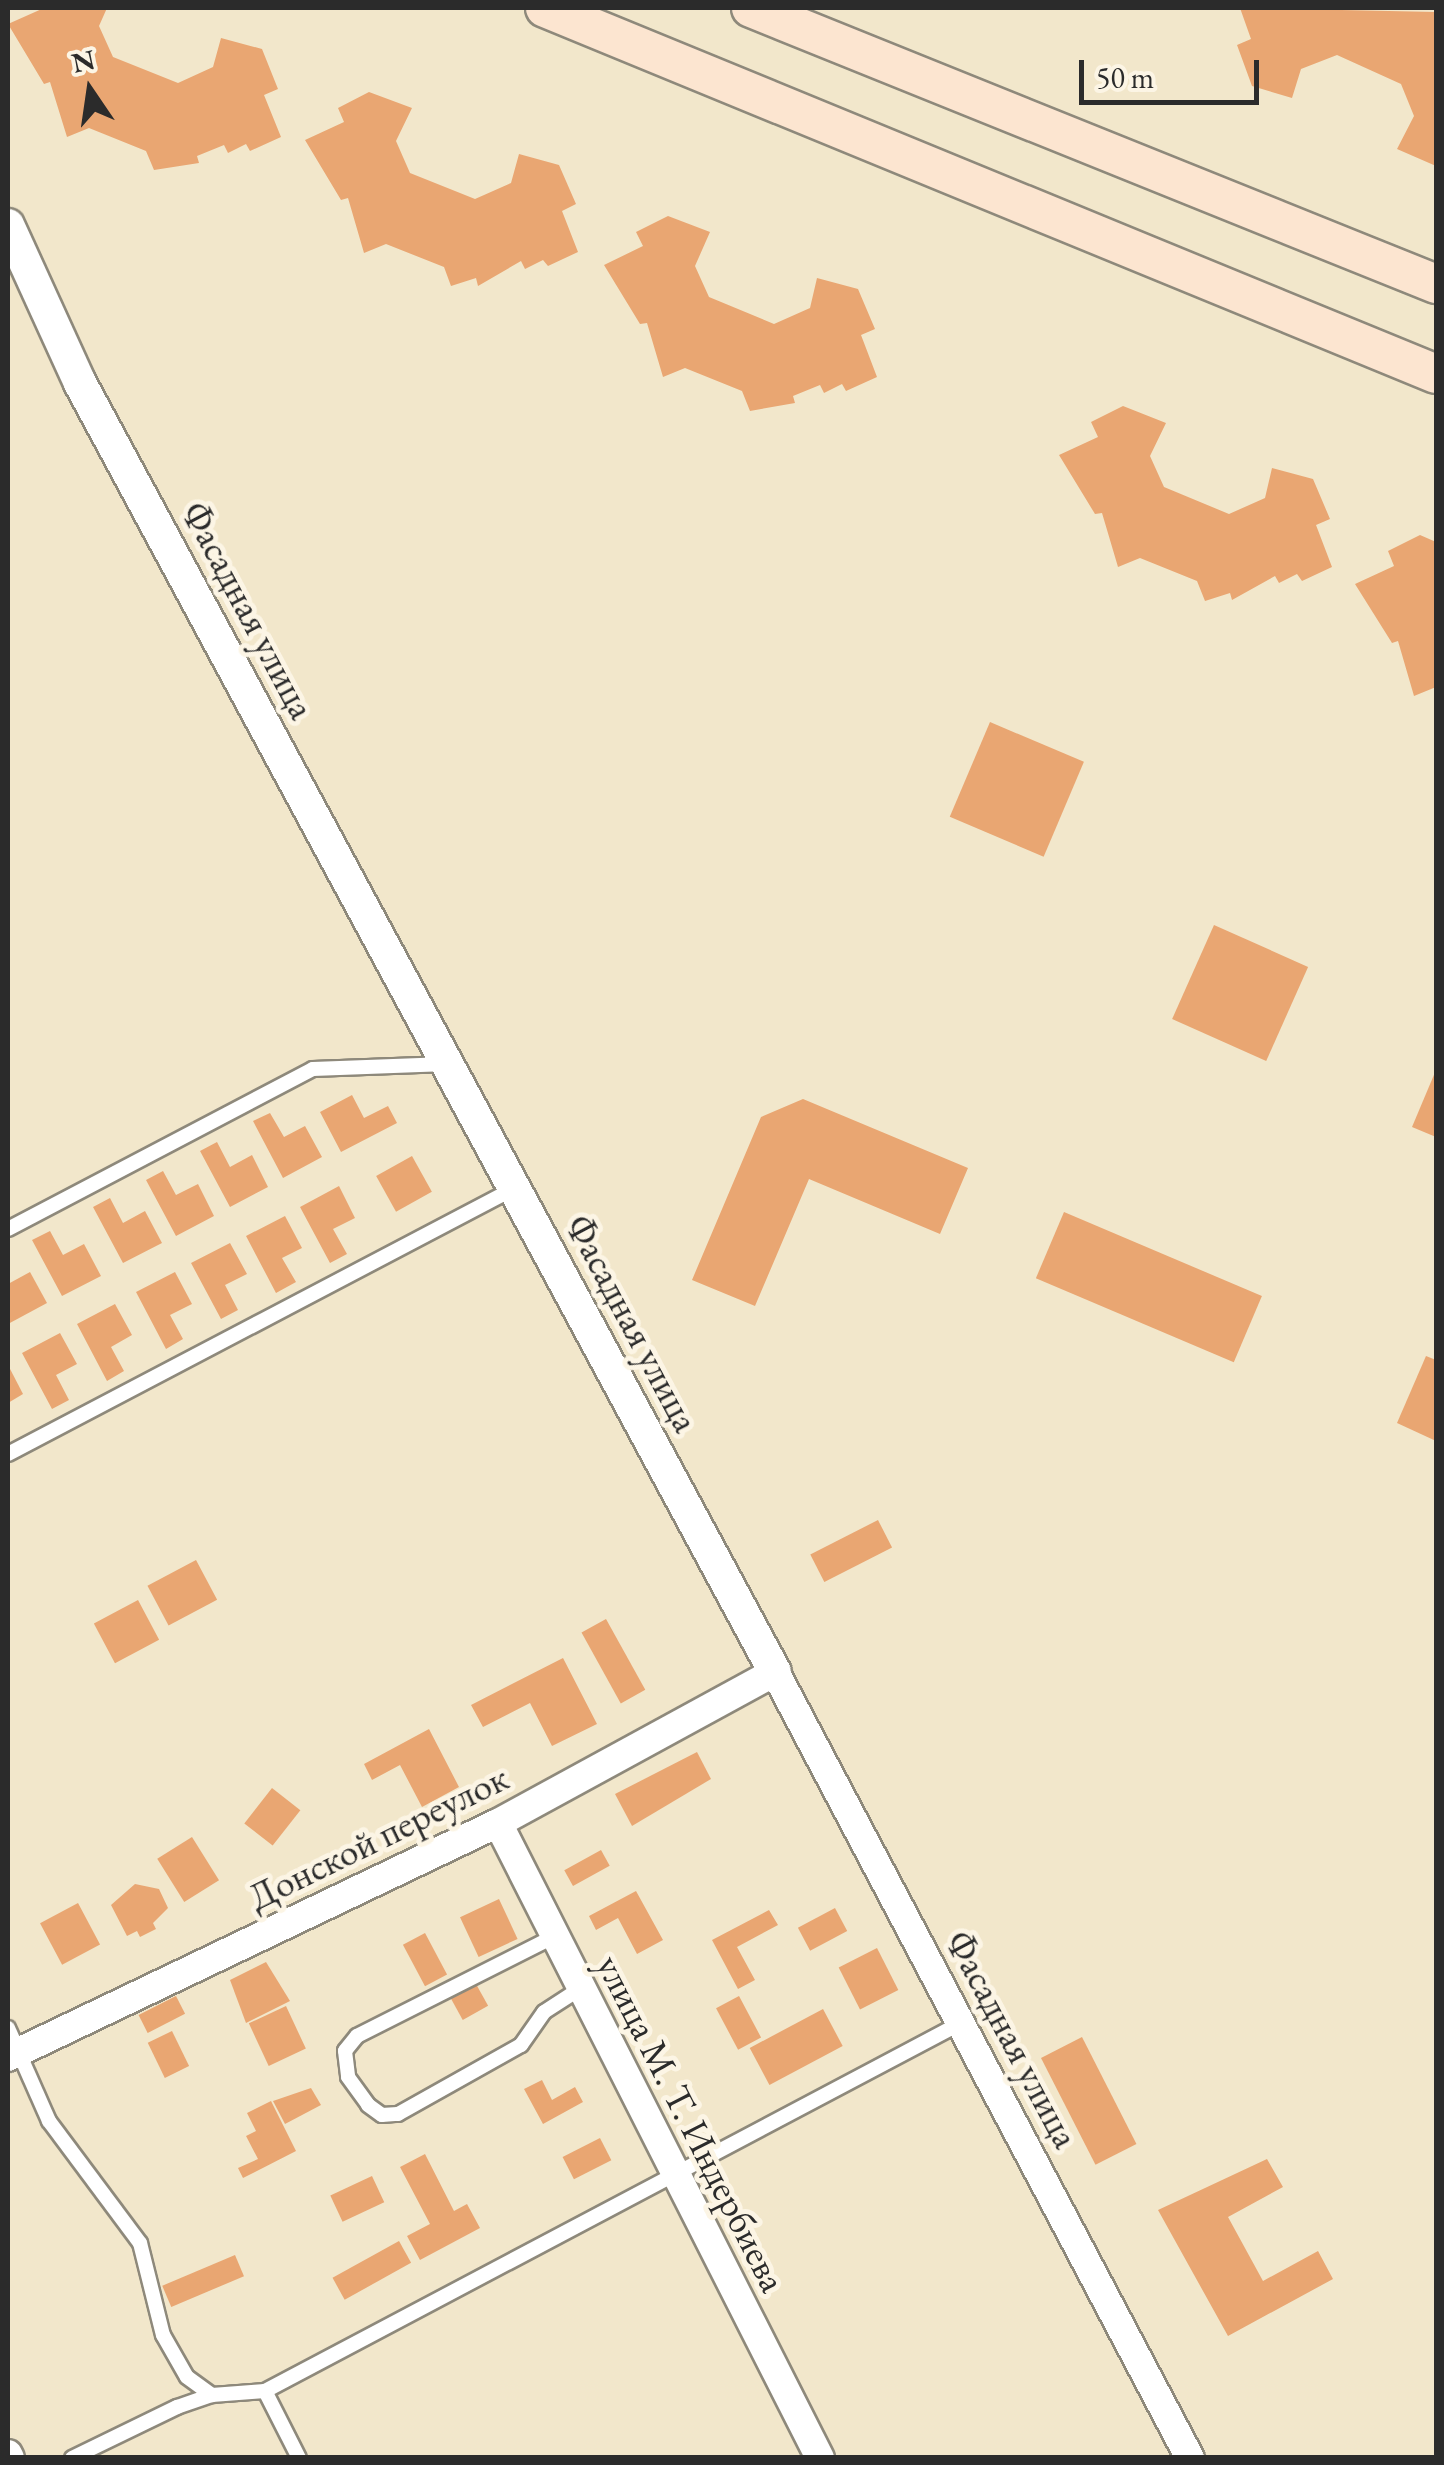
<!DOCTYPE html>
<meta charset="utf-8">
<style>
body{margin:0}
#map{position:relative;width:1444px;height:2465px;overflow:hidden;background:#f2e7cb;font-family:"EB Garamond",serif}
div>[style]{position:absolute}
.building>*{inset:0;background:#e9a672;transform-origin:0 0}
.roads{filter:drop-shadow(2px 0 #8e897b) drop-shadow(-2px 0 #8e897b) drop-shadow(0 2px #8e897b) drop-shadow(0 -2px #8e897b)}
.service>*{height:14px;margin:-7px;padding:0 7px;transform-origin:7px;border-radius:7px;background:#fff}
.minor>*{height:28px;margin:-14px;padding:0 14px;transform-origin:14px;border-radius:14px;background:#fff}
.tertiary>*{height:32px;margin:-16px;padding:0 16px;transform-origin:16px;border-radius:16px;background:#fff}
.secondary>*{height:38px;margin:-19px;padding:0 19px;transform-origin:19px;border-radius:19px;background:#fce5d0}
span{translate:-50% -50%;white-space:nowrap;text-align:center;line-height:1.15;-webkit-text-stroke:10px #fcf5e5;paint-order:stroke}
.street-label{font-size:38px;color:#2b2b2b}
.frame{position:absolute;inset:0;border:10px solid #2b2b2b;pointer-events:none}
.north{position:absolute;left:40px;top:40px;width:100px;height:100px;-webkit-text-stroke:8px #fcf5e5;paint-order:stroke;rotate:347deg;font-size:28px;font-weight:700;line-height:40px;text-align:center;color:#2b2b2b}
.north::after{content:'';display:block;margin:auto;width:35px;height:45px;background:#2b2b2b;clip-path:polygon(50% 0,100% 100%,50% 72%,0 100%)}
.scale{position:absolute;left:1079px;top:60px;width:180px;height:45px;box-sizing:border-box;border:5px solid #2b2b2b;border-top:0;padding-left:12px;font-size:30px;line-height:35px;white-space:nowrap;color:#2b2b2b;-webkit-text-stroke:8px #fcf5e5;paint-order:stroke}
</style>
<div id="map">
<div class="building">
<i style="clip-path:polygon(44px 8px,107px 8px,99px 26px,113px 57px,178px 83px,213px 67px,221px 38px,262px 49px,278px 89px,264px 95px,281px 137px,250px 151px,246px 144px,228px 153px,224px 145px,197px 156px,199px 163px,154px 170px,146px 151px,89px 128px,67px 137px,50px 82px,44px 84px,8px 24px)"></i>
<i style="clip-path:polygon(1240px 8px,1436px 12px,1436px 166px,1397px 149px,1414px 116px,1401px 84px,1337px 55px,1301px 69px,1292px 98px,1252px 86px,1237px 45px,1251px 39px)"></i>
<i style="clip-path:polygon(369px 92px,412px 108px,396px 141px,410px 173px,475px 199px,511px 183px,519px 154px,559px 165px,576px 204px,562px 211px,578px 252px,548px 266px,543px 260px,525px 269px,521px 261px,478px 286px,476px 278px,451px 286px,444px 267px,386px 244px,364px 253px,348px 198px,341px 200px,305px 140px,344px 122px,338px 108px)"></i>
<i style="clip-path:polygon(668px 216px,710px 232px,695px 266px,709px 297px,774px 324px,810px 308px,817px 278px,858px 289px,875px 329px,861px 335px,877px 377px,846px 391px,842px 384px,824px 393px,820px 385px,793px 396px,795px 403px,750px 411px,742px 391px,685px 368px,663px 377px,647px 323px,640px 324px,604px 265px,643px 246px,636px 232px)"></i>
<i style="clip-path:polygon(1123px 406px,1166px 423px,1150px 456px,1164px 487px,1229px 514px,1265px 498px,1272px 468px,1313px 479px,1330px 519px,1316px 525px,1332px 567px,1302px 581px,1297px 574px,1279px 583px,1275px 576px,1232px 600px,1230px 593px,1205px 601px,1197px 581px,1140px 558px,1118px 567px,1102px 513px,1095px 514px,1059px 455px,1098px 437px,1091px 422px)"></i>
<i style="clip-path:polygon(1420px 535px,1436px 542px,1436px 687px,1414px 696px,1398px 641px,1392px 643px,1355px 584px,1394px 566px,1388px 551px)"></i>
<i style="left:990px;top:722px;width:102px;height:103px;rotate:23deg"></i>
<i style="left:1214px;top:925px;width:103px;height:103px;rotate:24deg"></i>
<i style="clip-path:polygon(1436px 1070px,1436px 1137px,1412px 1127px)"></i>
<i style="clip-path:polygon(352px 1095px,364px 1118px,388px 1106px,397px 1123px,341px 1152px,320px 1112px)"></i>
<i style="clip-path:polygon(803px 1099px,968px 1168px,940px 1234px,809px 1179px,755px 1306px,692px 1280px,761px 1117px)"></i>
<i style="clip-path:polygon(270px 1113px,284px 1137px,305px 1126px,322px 1157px,283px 1178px,253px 1121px)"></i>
<i style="clip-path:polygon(217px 1142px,230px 1167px,252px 1155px,268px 1187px,230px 1207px,200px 1151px)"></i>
<i style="left:412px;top:1156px;width:41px;height:41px;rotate:61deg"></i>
<i style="clip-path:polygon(163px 1171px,176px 1195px,198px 1184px,214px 1216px,176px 1236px,146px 1180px)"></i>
<i style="clip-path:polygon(339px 1186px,355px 1218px,333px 1229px,347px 1254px,330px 1263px,300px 1207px)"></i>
<i style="clip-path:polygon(110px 1198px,123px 1223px,145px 1211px,162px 1243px,123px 1263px,93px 1207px)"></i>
<i style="left:1064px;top:1212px;width:215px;height:72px;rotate:23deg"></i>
<i style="clip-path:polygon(285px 1216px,302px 1248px,282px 1258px,296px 1282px,276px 1293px,246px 1236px)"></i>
<i style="clip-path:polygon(50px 1231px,63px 1255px,84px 1244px,101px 1276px,62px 1296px,32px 1240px)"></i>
<i style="clip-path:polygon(230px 1243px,247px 1274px,225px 1285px,238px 1310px,221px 1319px,191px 1263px)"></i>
<i style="clip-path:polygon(30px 1272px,47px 1303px,8px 1324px,8px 1284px)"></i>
<i style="clip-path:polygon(175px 1272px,192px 1304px,170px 1315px,183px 1339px,166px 1349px,136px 1292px)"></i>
<i style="clip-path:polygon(115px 1304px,132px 1335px,111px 1347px,124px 1371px,107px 1381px,77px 1324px)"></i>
<i style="clip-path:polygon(60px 1333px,77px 1364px,56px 1375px,69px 1400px,52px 1409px,22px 1353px)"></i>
<i style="clip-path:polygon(1426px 1356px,1436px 1360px,1436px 1441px,1397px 1423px)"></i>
<i style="clip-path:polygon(8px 1365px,23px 1394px,8px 1403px)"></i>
<i style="left:878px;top:1520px;width:31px;height:76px;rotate:63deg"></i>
<i style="left:196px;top:1560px;width:45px;height:55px;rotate:62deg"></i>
<i style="left:138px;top:1600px;width:45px;height:50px;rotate:62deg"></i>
<i style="left:606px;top:1619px;width:81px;height:28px;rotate:61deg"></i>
<i style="clip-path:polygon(563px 1658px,597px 1724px,552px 1746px,530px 1703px,483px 1727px,471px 1705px)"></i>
<i style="clip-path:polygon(429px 1729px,459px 1787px,422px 1807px,400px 1765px,372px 1780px,364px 1764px)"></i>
<i style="clip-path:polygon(697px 1752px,711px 1779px,632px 1826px,615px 1794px)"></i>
<i style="left:272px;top:1788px;width:36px;height:45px;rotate:38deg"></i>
<i style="left:192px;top:1837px;width:51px;height:41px;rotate:58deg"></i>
<i style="left:601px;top:1850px;width:18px;height:42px;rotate:61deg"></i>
<i style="clip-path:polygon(135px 1884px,159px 1889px,168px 1908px,153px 1923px,156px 1929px,140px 1937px,137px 1931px,127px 1936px,111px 1905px)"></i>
<i style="clip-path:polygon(636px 1891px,663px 1940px,637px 1954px,618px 1918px,596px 1930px,589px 1916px)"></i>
<i style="left:499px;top:1899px;width:44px;height:43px;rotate:65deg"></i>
<i style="left:78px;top:1903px;width:47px;height:43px;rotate:62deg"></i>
<i style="left:835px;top:1908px;width:26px;height:42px;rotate:62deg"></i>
<i style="clip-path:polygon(769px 1910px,778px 1925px,737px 1947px,755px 1980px,738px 1989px,712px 1940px)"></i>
<i style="left:425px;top:1933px;width:47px;height:25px;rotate:62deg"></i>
<i style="left:877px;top:1948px;width:47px;height:43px;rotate:63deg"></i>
<i style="clip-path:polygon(266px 1962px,290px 2001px,246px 2023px,230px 1980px)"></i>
<i style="left:476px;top:1984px;width:25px;height:29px;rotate:61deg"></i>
<i style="left:176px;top:1996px;width:20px;height:42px;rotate:63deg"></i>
<i style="left:739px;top:1996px;width:47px;height:26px;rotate:62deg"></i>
<i style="left:286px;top:2006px;width:47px;height:41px;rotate:65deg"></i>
<i style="left:823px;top:2009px;width:42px;height:83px;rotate:62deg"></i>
<i style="left:172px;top:2031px;width:39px;height:27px;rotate:64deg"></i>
<i style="left:1082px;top:2037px;width:120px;height:46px;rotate:63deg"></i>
<i style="clip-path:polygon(542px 2080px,552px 2100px,575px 2087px,583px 2102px,543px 2124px,524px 2089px)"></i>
<i style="clip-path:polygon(311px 2088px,321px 2105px,285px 2124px,273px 2101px)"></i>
<i style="clip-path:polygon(271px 2101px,296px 2151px,243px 2178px,238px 2168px,258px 2159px,246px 2136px,256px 2131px,247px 2113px)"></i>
<i style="left:600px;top:2138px;width:25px;height:42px;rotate:63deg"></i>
<i style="clip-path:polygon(425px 2154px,454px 2211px,467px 2204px,480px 2228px,420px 2260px,407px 2236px,430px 2224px,400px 2167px)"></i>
<i style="clip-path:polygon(1267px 2159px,1283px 2187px,1228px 2217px,1263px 2281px,1318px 2251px,1333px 2279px,1228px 2336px,1158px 2210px)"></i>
<i style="left:372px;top:2176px;width:29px;height:46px;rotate:65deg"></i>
<i style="left:399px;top:2241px;width:25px;height:76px;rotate:61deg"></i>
<i style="left:235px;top:2255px;width:23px;height:79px;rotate:67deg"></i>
</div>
<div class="roads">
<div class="service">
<i style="left:8px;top:1229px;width:344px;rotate:-27.7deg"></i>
<i style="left:313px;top:1069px;width:134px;rotate:-2.1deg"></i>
<i style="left:8px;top:1454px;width:573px;rotate:-27.68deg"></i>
<i style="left:555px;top:1936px;width:222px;rotate:153.2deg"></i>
<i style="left:357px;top:2036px;width:19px;rotate:129deg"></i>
<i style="left:345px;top:2051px;width:26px;rotate:83deg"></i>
<i style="left:348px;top:2077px;width:34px;rotate:54deg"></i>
<i style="left:368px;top:2105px;width:17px;rotate:36deg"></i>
<i style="left:382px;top:2115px;width:16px;rotate:-4deg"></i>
<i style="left:398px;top:2114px;width:141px;rotate:-29.3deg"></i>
<i style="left:521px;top:2045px;width:40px;rotate:-55.1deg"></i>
<i style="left:544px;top:2012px;width:44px;rotate:-33deg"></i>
<i style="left:8px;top:2028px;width:102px;rotate:66.2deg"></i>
<i style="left:49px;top:2121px;width:152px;rotate:53.3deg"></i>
<i style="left:140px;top:2243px;width:95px;rotate:76deg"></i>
<i style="left:163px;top:2335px;width:48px;rotate:60.3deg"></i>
<i style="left:187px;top:2377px;width:31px;rotate:36deg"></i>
<i style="left:265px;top:2391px;width:75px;rotate:63.1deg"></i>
<i style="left:72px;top:2458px;width:117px;rotate:-25.9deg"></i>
<i style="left:177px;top:2407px;width:37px;rotate:-19deg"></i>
<i style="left:212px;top:2395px;width:53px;rotate:-4.3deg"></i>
<i style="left:265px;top:2391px;width:785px;rotate:-27.87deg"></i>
</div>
<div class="minor">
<i style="left:498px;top:1823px;width:712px;rotate:63.11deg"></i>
<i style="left:8px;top:2057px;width:543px;rotate:-25.53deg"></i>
<i style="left:498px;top:1823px;width:315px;rotate:-28.6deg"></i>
<i style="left:775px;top:1672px;width:889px;rotate:62.17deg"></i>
<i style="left:8px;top:2454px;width:4px;rotate:63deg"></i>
</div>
<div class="tertiary">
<i style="left:8px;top:225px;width:174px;rotate:65.5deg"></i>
<i style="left:80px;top:383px;width:1464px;rotate:61.67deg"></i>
</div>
<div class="secondary">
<i style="left:545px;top:8px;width:963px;rotate:22.33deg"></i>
<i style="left:751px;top:8px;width:739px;rotate:21.95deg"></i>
</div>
</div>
<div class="street-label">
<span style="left:249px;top:610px;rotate:62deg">Фасадная улица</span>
<span style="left:633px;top:1323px;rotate:62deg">Фасадная улица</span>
<span style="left:378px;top:1837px;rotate:-26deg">Донской переулок</span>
<span style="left:1013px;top:2039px;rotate:62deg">Фасадная улица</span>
<span style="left:692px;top:2123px;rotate:63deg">улица М. Т. Индербиева</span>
</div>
<div class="frame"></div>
<div class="north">N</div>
<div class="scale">50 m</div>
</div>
